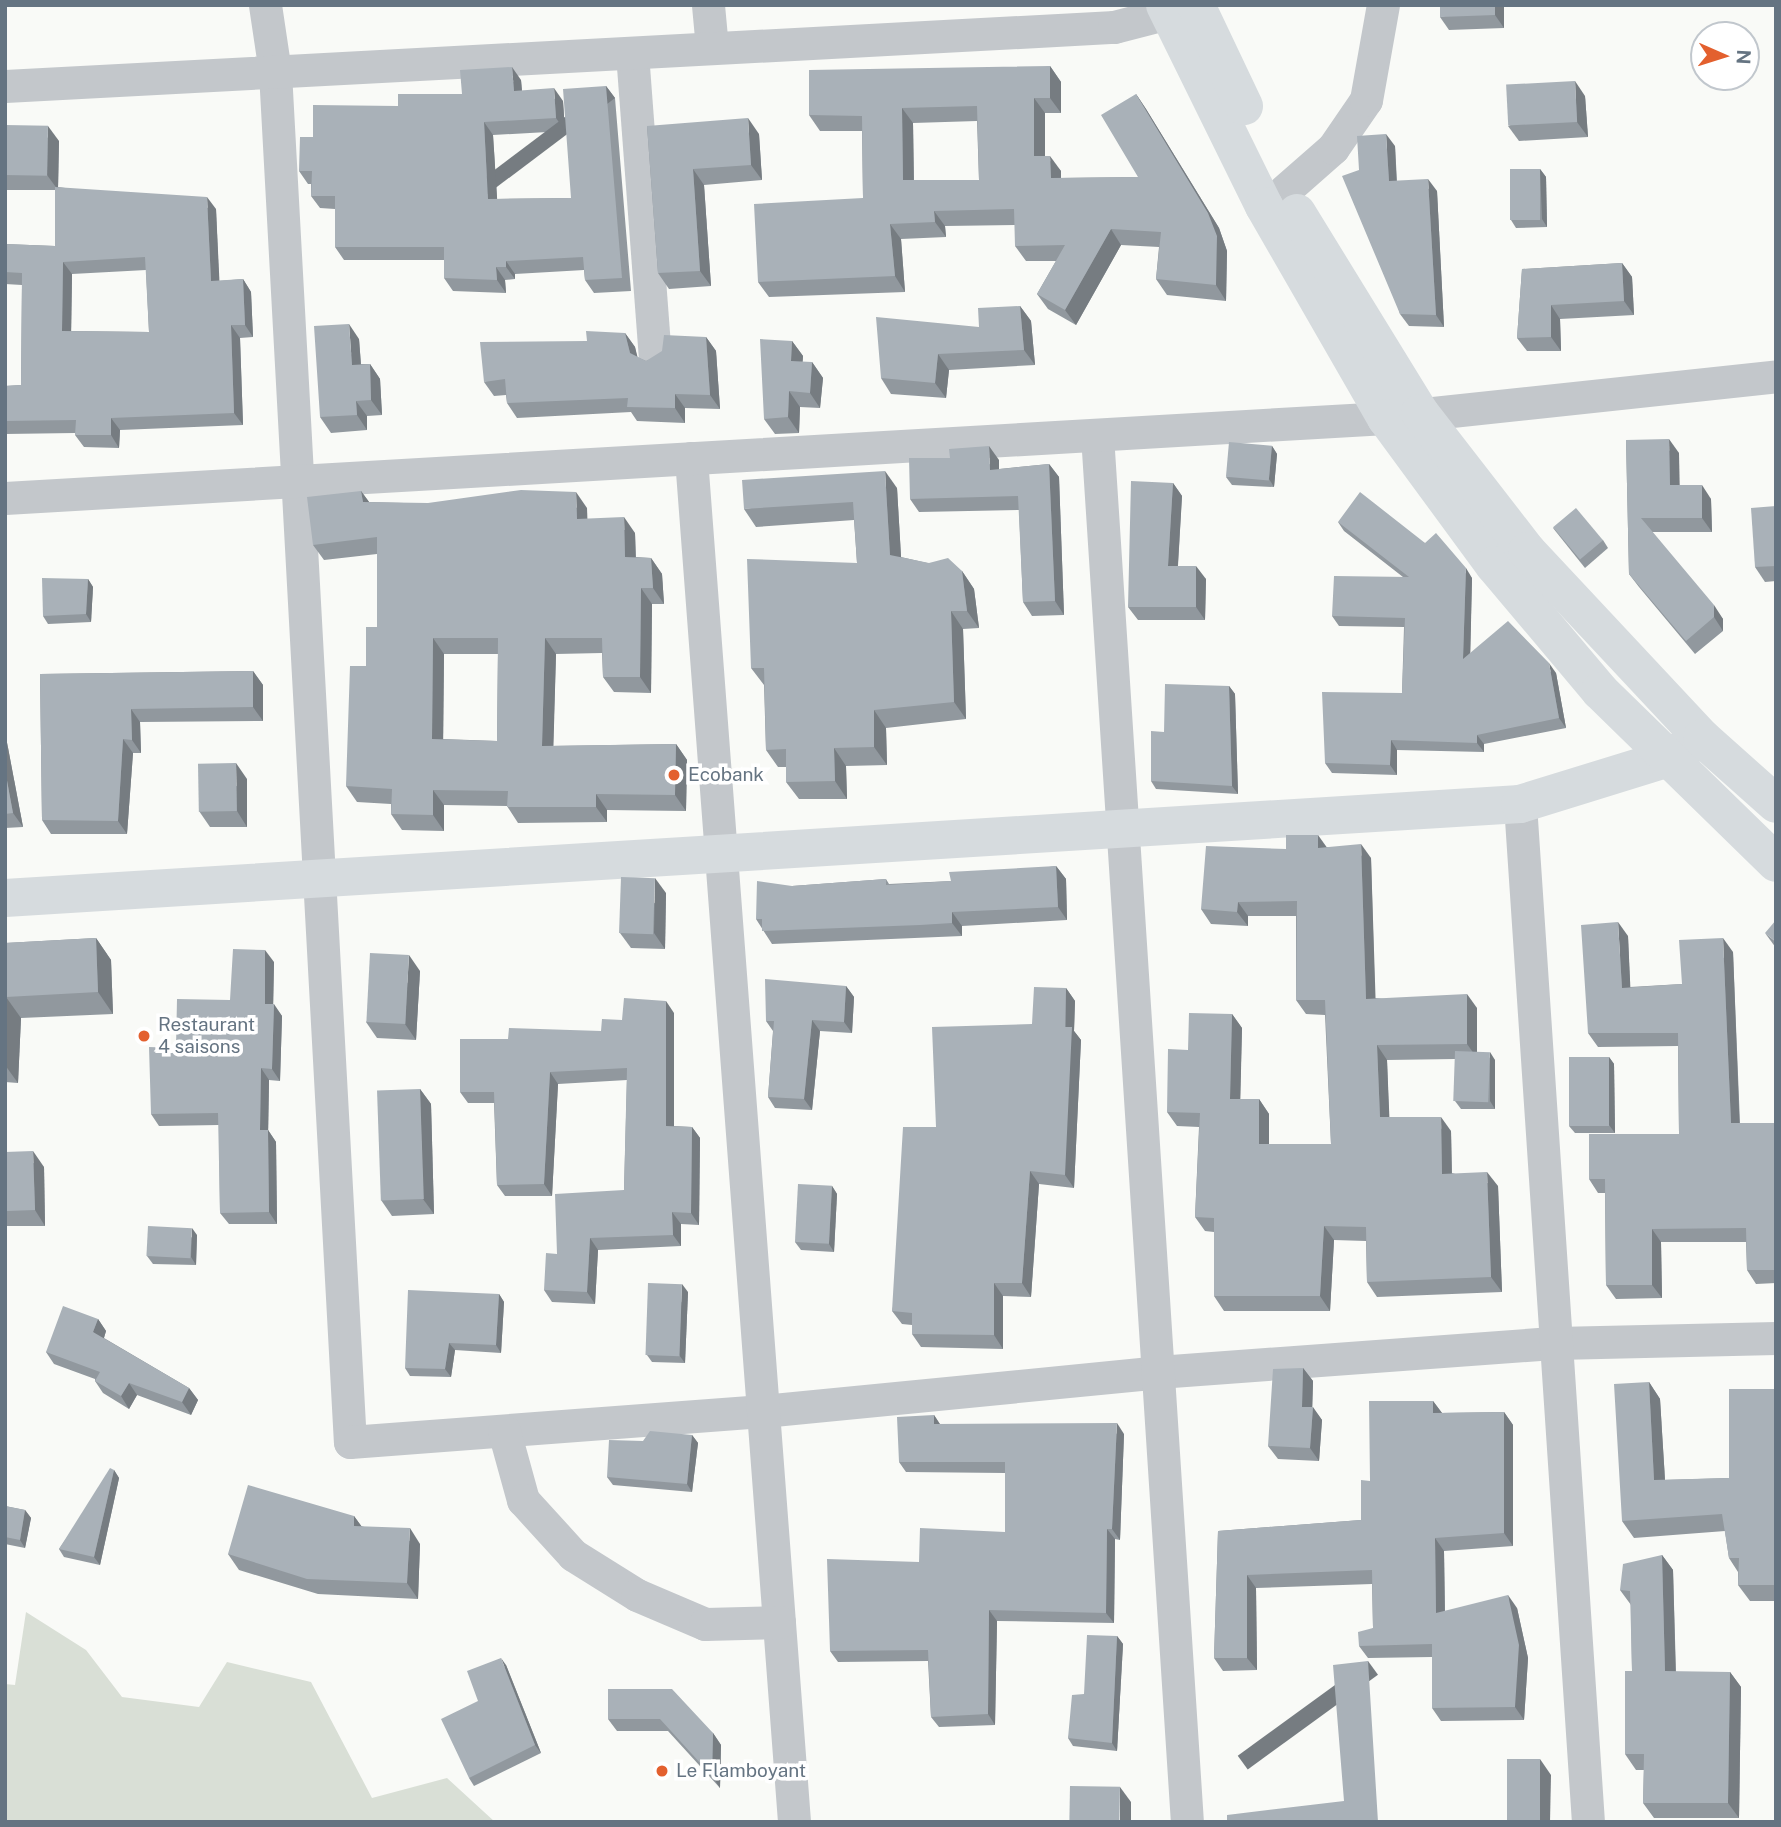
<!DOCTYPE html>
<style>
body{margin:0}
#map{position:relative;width:1781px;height:1827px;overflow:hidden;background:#f9faf7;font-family:"Public Sans",sans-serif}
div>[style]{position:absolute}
.green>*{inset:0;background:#d9dfd6}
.street>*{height:33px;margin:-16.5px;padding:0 16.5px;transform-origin:16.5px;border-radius:16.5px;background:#c3c7cb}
.secondary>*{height:38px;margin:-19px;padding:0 19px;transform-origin:19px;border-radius:19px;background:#d6dbde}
.primary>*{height:38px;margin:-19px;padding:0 19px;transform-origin:19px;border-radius:19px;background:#d6dbde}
.wall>*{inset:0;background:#91989e}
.shaded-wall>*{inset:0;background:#767c81;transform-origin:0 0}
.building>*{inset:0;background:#a9b1b8;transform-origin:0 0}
.dots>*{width:19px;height:19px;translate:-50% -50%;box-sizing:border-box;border:4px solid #fff;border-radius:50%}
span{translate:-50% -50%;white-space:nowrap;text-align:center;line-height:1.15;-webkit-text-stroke:7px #fff;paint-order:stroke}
.poi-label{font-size:19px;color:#657482}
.left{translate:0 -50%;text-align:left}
.frame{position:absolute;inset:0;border:7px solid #657482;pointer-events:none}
.north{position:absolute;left:1690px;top:21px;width:70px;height:70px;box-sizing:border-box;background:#fff;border:2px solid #c1c7cd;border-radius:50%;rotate:93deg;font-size:19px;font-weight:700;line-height:28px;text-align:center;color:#657482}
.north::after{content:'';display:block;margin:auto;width:24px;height:32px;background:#e3602e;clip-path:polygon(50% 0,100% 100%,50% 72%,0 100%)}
</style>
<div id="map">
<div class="green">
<i style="clip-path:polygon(26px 1612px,86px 1650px,122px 1697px,199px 1707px,227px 1662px,311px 1682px,372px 1798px,447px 1778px,495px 1822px,5px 1822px,5px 1684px,15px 1685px)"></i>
</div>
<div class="street">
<i style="left:265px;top:5px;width:68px;rotate:81.5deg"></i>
<i style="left:275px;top:72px;width:1372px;rotate:86.87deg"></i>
<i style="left:350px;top:1442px;width:414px;rotate:-4.3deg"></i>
<i style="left:763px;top:1411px;width:397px;rotate:-5.6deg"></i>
<i style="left:1158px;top:1372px;width:399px;rotate:-4.2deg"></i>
<i style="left:1556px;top:1343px;width:220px;rotate:-1.3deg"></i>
<i style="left:708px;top:5px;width:43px;rotate:84.7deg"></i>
<i style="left:632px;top:53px;width:304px;rotate:85.7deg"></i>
<i style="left:5px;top:86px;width:1111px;rotate:-3.05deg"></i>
<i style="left:1114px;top:27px;width:56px;rotate:-14.5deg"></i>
<i style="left:1284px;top:191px;width:65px;rotate:-41.3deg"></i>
<i style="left:1333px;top:148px;width:58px;rotate:-55.5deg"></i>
<i style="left:1366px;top:100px;width:97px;rotate:-79.9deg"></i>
<i style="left:1097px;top:435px;width:1390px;rotate:86.29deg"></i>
<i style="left:691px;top:458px;width:1368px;rotate:85.68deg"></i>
<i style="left:5px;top:498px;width:1383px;rotate:-3.32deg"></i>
<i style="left:1386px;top:418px;width:392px;rotate:-6.1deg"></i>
<i style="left:1520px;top:804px;width:1020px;rotate:86.18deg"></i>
<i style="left:504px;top:1431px;width:72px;rotate:74.6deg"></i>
<i style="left:523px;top:1500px;width:74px;rotate:47.7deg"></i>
<i style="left:573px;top:1555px;width:75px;rotate:32deg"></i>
<i style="left:637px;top:1595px;width:74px;rotate:23.1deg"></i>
<i style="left:705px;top:1624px;width:74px;rotate:-1.5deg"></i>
</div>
<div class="secondary">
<i style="left:5px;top:898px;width:1518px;rotate:-3.55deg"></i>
<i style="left:1520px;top:804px;width:152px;rotate:-17.2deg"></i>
<i style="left:1665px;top:759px;width:33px;rotate:-29deg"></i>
</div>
<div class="primary">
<i style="left:1165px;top:5px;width:224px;rotate:63.8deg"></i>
<i style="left:1264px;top:206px;width:245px;rotate:60.1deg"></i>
<i style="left:1386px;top:418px;width:182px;rotate:53.7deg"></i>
<i style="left:1494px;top:565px;width:165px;rotate:49.9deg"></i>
<i style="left:1600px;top:691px;width:246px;rotate:44.3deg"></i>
<i style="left:1196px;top:5px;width:112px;rotate:64.6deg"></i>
<i style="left:1297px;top:213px;width:235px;rotate:58.4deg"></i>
<i style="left:1420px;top:413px;width:175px;rotate:52.2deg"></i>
<i style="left:1527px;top:551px;width:256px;rotate:46.9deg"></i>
<i style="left:1702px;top:738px;width:99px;rotate:41.7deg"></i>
</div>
<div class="wall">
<i style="clip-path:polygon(1504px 5px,1504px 28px,1449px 30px,1440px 17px)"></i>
<i style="clip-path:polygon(evenodd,1050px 66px,1061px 82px,1061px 113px,1045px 113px,1045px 156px,1061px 171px,1061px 178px,1138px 177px,1136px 94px,1146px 109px,1219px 228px,1227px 251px,1226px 301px,1167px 295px,1156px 279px,1159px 247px,1121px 245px,1076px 325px,1048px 309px,1037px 294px,1056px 261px,1026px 261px,1015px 246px,1015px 225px,945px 226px,946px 237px,901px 239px,905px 292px,769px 297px,758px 282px,863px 198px,862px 131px,820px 131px,809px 115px,1050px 66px,977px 121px,979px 180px,914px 180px,913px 123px,977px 121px)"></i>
<i style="clip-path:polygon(521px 80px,522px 91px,563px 101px,565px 131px,493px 135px,497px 199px,571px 198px,606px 86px,615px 98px,631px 291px,594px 293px,585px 280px,584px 270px,515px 274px,515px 279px,505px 280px,506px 293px,453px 291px,444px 278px,444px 260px,344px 260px,335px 247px,335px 209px,320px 208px,311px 196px,311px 184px,308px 184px,299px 171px,313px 137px,398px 106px,462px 94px)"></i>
<i style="clip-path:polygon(1585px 96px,1588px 137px,1519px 141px,1508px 126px)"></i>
<i style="clip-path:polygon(evenodd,5px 125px,59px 141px,58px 187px,216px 209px,219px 281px,243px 279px,251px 292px,253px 337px,240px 338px,243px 425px,120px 430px,119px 448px,84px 447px,75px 435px,75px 433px,5px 434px,5px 386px,21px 385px,22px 285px,5px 284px,5px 244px,55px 246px,55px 190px,5px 190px,5px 125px,146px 270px,149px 332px,71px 331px,72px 274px,146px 270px)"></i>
<i style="clip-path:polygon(647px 126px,759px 134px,762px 180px,704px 185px,711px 286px,669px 289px,658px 273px)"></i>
<i style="clip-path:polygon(1395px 146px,1397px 181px,1437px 191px,1444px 327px,1409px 326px,1400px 314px,1359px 170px)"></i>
<i style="clip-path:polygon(1540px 169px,1546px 177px,1547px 227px,1516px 228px,1511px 220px)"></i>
<i style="clip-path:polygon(1622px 263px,1632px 277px,1634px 315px,1560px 319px,1561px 351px,1527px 351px,1517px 338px,1522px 269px)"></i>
<i style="clip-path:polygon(1020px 306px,1031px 321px,1035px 365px,949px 370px,946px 398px,891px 394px,881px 378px)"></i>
<i style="clip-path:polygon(625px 333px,635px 347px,637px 357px,646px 361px,706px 337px,716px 351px,720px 409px,685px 408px,685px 423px,637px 421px,631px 412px,517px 418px,507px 403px,506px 395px,494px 396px,484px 382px,587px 341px)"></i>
<i style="clip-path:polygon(359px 339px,361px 364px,370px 364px,380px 379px,382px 415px,367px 416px,367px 430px,331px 433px,320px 417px)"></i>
<i style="clip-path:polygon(792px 341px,803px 356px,802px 362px,812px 362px,823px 378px,820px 408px,800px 407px,799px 433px,775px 434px,764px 419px)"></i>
<i style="clip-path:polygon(1626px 440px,1679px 453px,1679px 485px,1711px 499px,1712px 532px,1652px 532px,1723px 619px,1723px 631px,1695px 654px,1639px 587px,1629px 574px)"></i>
<i style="clip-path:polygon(1272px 446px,1277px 454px,1274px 487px,1232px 485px,1226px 477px)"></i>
<i style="clip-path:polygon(999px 460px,999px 469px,1049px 464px,1059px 477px,1064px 615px,1032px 616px,1023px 602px,1019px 510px,919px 512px,910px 499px)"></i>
<i style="clip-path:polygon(1173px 483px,1182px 496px,1178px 566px,1206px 579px,1205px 620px,1138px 620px,1128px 607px)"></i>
<i style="clip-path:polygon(897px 488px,901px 557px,962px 571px,974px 589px,979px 628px,963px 629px,966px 719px,886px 728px,887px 765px,846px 766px,847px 799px,799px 799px,786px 782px,786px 767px,778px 767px,766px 750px,764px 685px,751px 668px,857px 563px,854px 520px,756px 527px,744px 509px)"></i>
<i style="clip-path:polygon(evenodd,361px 491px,369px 502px,587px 508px,587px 519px,635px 533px,636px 557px,651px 558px,662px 574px,664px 604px,652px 604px,651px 693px,614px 692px,603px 677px,602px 653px,556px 654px,553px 746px,676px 744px,687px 760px,686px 811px,607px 810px,607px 822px,518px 823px,507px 806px,444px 805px,444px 831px,402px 830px,391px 814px,391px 804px,357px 802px,346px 786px,366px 666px,377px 627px,377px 554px,324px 560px,313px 545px,361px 491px,444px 654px,498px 654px,497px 741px,443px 739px,444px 654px)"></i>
<i style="clip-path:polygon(1776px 506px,1776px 581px,1765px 582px,1755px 567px)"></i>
<i style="clip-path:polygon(1338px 522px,1425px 543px,1472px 578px,1470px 653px,1556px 673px,1566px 728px,1484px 744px,1484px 752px,1397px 750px,1397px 775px,1332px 773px,1325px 763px,1402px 693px,1404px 627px,1339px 626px,1332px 616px,1403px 577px,1344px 531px)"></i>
<i style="clip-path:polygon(1553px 528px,1603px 540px,1608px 548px,1585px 568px)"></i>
<i style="clip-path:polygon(88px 579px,93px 587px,91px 622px,48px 624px,43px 616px)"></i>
<i style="clip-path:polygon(253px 671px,263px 685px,263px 721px,140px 722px,141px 753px,133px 753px,127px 834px,51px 834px,42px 820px,40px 674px)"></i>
<i style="clip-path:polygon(1229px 686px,1235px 694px,1238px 794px,1156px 789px,1151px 781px)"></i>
<i style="clip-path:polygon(5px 732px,23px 827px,5px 828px)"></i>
<i style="clip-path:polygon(247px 779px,247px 827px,210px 827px,199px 811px)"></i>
<i style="clip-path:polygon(1327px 847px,1371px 858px,1375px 998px,1477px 1008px,1477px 1052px,1495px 1060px,1495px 1109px,1461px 1109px,1455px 1101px,1455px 1059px,1387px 1060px,1389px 1117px,1451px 1131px,1452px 1173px,1498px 1186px,1502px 1292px,1377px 1297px,1367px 1282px,1366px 1241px,1334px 1240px,1330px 1311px,1224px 1311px,1214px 1296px,1214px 1232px,1205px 1231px,1195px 1217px,1199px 1127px,1177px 1126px,1167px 1112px,1188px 1050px,1232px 1014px,1242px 1028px,1240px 1099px,1259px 1099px,1269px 1114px,1269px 1144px,1331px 1144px,1325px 1015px,1306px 1014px,1296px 1000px,1296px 916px,1248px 916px,1248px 926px,1211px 924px,1201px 909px,1286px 849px)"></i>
<i style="clip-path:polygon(1056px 866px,1066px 879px,1067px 920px,962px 926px,962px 936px,772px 944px,756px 919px,792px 886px,886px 879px,889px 884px,951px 881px)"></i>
<i style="clip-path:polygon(666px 893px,665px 949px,631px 948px,620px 933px)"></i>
<i style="clip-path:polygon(1765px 933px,1776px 942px,1776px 948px)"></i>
<i style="clip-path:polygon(1628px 936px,1630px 987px,1682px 984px,1733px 952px,1740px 1123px,1776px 1123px,1776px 1283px,1756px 1284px,1747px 1270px,1746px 1242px,1661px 1242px,1662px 1298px,1616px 1299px,1606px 1285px,1605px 1193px,1598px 1193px,1589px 1179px,1679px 1134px,1678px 1046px,1598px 1047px,1588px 1033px)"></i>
<i style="clip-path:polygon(96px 938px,111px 960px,113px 1014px,21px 1018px,18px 1083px,5px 1082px,5px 943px)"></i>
<i style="clip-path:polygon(274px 962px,273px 1004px,282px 1016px,280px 1081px,269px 1080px,268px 1130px,276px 1142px,277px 1224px,229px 1224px,220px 1213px,219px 1125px,159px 1126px,151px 1114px,230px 1000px)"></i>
<i style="clip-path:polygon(420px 971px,416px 1040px,377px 1038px,366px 1022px)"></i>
<i style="clip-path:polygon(846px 986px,854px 997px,852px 1033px,820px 1031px,812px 1110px,775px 1108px,768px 1097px,773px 1031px,766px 1021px)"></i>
<i style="clip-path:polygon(1066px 988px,1075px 1001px,1074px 1031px,1081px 1040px,1074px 1188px,1039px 1184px,1031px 1297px,1003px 1296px,1003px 1349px,921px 1347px,912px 1334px,912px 1325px,902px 1324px,892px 1311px,936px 1127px)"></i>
<i style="clip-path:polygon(674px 1013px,674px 1126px,692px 1127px,700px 1138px,699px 1225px,681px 1224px,681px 1246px,598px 1250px,595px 1304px,552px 1302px,544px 1290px,624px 1190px,627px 1080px,558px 1084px,552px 1196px,505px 1196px,497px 1185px,494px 1103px,468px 1103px,460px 1092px,508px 1039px,601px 1031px,622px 1020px)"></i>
<i style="clip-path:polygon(1609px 1057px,1614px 1064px,1615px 1133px,1575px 1133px,1569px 1126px)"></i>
<i style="clip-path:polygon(420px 1089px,431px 1104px,434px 1214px,392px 1216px,381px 1200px)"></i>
<i style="clip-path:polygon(5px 1152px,44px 1167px,45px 1226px,5px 1226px)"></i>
<i style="clip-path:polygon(832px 1186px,837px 1194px,834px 1252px,801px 1250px,795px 1242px)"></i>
<i style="clip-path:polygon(197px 1235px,196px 1265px,153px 1264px,147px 1256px)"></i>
<i style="clip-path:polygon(688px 1292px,685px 1363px,652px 1362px,647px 1355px)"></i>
<i style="clip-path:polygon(499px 1294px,504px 1302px,501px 1353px,455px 1350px,451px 1377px,410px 1376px,405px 1368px)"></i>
<i style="clip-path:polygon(98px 1319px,106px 1331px,104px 1338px,189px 1388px,198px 1400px,191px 1415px,137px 1395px,129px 1409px,103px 1393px,95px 1381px,95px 1379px,54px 1364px,46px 1352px)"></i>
<i style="clip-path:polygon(1303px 1368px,1313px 1381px,1312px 1407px,1322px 1420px,1319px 1461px,1278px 1459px,1268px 1446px)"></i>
<i style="clip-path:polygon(1649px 1382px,1660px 1399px,1665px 1480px,1729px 1478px,1776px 1389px,1776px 1601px,1750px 1601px,1738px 1585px,1738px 1572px,1729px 1558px,1725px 1531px,1634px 1538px,1622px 1521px)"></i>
<i style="clip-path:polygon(1433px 1401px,1442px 1413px,1504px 1412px,1513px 1425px,1513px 1546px,1444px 1551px,1445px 1611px,1517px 1608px,1528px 1658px,1524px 1720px,1441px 1721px,1432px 1708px,1432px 1657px,1368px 1658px,1359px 1646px,1373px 1628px,1372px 1584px,1256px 1588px,1257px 1670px,1223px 1671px,1214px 1658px,1218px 1531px,1361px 1520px,1370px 1481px)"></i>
<i style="clip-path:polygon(934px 1415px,940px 1424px,1124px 1434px,1120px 1540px,1115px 1539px,1114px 1623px,997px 1621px,995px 1725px,939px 1727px,931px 1717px,928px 1661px,838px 1662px,830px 1651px,919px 1562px,1005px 1532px,1005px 1473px,906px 1472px,899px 1462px)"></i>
<i style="clip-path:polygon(692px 1435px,698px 1443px,692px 1492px,613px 1485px,607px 1477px,643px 1441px)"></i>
<i style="clip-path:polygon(114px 1470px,119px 1478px,100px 1565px,64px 1557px,59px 1549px)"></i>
<i style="clip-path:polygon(5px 1506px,25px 1510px,31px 1518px,25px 1548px,5px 1544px)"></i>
<i style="clip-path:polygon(354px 1516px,361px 1526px,420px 1544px,418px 1599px,318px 1594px,239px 1570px,228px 1554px)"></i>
<i style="clip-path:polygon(1662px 1555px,1673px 1570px,1676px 1672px,1730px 1672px,1741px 1687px,1739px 1818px,1654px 1818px,1643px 1803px,1644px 1770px,1636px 1770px,1625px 1754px,1632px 1671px,1631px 1605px,1620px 1590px)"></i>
<i style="clip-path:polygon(1117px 1636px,1123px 1644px,1117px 1751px,1073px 1746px,1068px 1738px,1084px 1694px)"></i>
<i style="clip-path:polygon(506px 1665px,541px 1753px,474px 1786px,469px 1778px,478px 1701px)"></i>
<i style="clip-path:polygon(608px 1689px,713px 1733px,721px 1745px,720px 1788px,668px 1731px,617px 1731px,608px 1719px)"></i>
</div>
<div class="shaded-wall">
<i style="clip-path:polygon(1495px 5px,1504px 5px,1504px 28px,1495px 15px)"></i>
<i style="clip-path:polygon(1050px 66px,1061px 82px,1061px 113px,1050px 98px)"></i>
<i style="clip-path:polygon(512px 67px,521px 80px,523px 104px,514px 91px)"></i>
<i style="clip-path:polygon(1575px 81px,1585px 96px,1588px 137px,1577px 122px)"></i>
<i style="left:606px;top:86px;width:15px;height:193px;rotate:53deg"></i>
<i style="clip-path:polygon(554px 88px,563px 101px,565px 131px,556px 118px)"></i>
<i style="clip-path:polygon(1136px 94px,1146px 109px,1219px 228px,1227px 251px,1226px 301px,1216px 285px)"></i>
<i style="clip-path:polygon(1034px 98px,1045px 113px,1045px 171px,1034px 156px)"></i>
<i style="clip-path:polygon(902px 108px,913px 123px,914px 196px,903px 180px)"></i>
<i style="clip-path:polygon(748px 118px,759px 134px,762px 180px,751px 165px)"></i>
<i style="clip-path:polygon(484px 122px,493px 135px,498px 212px,488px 199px)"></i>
<i style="clip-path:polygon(48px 126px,59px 141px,58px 190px,47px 175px)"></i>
<i style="clip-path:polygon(1386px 134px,1395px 146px,1397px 193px,1389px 181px)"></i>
<i style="clip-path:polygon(1050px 156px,1061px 171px,1061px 193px,1051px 178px)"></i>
<i style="clip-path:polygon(693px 169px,704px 185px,711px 286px,700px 271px)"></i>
<i style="clip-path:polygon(1540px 169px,1546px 177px,1547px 227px,1542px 219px)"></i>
<i style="clip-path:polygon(1428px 179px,1437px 191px,1444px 327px,1436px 315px)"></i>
<i style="clip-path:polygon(207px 197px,216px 209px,220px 293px,211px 281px)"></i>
<i style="clip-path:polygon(934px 211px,945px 226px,946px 237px,935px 222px)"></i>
<i style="clip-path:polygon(890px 224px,901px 239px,905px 292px,895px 276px)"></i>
<i style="clip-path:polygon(1111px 229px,1121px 245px,1076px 325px,1065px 310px)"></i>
<i style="clip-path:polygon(506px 261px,515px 274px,515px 279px,506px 267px)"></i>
<i style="clip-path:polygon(63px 262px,72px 274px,71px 343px,62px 331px)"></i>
<i style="clip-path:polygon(1622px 263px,1632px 277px,1634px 315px,1624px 301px)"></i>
<i style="clip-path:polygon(496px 267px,505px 280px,506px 293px,497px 280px)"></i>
<i style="clip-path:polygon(243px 279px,251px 292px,253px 337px,245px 325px)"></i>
<i style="clip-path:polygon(1551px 305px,1560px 319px,1561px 351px,1551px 337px)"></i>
<i style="clip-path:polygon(1020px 306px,1031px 321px,1035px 365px,1024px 350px)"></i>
<i style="clip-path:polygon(349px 324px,359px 339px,362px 380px,352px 365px)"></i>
<i style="clip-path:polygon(231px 325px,240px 338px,243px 425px,234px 413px)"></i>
<i style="clip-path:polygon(625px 333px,635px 347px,640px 367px,630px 353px)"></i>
<i style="clip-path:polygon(706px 337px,716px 351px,720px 409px,710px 395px)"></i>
<i style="clip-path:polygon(792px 341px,803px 356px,802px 377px,791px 361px)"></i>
<i style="clip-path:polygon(938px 354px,949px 370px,946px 398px,935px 383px)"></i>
<i style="clip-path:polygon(812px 362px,823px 378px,820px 408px,810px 393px)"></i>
<i style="clip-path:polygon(370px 364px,380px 379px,382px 415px,371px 400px)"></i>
<i style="clip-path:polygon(789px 391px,800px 407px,799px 433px,788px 417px)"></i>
<i style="clip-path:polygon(675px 394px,685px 408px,685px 423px,675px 408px)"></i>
<i style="clip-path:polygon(356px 401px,367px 416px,367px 430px,357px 415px)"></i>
<i style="clip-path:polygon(111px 418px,120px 430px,119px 448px,111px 435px)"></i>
<i style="clip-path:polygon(1669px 439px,1679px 453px,1680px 499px,1670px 485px)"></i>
<i style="clip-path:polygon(989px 446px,999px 460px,999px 484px,990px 470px)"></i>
<i style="clip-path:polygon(1272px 446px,1277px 454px,1274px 487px,1269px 479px)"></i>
<i style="clip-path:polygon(1049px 464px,1059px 477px,1064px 615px,1055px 601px)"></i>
<i style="clip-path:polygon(885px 471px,897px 488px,902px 573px,890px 555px)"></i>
<i style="clip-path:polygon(1173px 483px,1182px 496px,1177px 579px,1168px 566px)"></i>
<i style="clip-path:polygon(1702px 485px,1711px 499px,1712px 532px,1702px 518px)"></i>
<i style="clip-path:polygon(361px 491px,372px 506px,363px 502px)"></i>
<i style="clip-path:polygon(576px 492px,587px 508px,588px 535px,577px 519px)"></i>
<i style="clip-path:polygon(624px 517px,635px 533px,636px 573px,625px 557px)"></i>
<i style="clip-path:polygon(651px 558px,662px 574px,664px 604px,653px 588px)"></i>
<i style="clip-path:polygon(1196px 566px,1206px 579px,1205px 620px,1196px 607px)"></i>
<i style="clip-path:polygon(1466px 568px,1472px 578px,1470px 668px,1463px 659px)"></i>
<i style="clip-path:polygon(962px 571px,974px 589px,979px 628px,967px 611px)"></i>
<i style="clip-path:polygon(88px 579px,93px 587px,91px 622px,86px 614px)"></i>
<i style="clip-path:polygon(641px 588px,652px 604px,651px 693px,640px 677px)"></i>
<i style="clip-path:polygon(1714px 605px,1723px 619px,1723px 631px,1714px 617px)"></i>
<i style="clip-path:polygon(951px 611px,963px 629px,966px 719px,954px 702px)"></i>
<i style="clip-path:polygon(433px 638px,444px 654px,443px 755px,432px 739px)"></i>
<i style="clip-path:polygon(545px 638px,556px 654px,553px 762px,542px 746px)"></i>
<i style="clip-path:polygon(1549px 663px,1556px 673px,1566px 728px,1559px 718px)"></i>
<i style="clip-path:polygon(253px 671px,263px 685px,263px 721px,253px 707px)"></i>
<i style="clip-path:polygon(1229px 686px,1235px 694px,1238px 794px,1232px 786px)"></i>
<i style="clip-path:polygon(131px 709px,140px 722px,141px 753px,132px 740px)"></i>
<i style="clip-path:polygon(874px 710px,886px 728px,887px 765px,874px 747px)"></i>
<i style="clip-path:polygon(5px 732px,23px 827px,13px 813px,5px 770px)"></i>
<i style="clip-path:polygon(1477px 735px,1484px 744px,1484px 752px,1477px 743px)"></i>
<i style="clip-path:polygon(123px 739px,133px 753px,127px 834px,118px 821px)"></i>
<i style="clip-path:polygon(1391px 740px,1397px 750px,1397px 775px,1390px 765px)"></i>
<i style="clip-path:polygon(676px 744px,687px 760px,686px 811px,675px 795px)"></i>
<i style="clip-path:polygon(834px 748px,846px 766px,847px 799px,835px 781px)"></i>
<i style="clip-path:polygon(236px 763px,247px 779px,247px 827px,237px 811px)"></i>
<i style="clip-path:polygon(433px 790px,444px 805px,444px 831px,433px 815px)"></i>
<i style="clip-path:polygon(596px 794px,607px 810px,607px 822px,596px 807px)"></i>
<i style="clip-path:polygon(1318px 835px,1328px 849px,1318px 848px)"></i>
<i style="clip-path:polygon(1361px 844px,1371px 858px,1376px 1013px,1366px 999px)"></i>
<i style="clip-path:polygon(1056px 866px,1066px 879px,1067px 920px,1058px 907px)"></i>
<i style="clip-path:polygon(655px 878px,666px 893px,665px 949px,654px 933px)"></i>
<i style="clip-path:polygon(1238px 902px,1248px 916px,1248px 926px,1237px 912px)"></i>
<i style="clip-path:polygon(952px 912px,962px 926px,962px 936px,952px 923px)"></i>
<i style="clip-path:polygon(1618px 922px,1628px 936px,1631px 1001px,1622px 988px)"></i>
<i style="clip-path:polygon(96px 938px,111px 960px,113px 1014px,98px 992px)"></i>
<i style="clip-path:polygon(1723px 938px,1733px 952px,1740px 1137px,1731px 1123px)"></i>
<i style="clip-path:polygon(265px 950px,274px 962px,273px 1015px,265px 1004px)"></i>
<i style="clip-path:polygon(409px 955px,420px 971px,416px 1040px,405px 1024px)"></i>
<i style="clip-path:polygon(846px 986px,854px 997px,852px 1033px,844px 1022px)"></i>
<i style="clip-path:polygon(1066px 988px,1075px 1001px,1074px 1031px,1081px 1040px,1074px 1188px,1065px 1175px)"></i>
<i style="clip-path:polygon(1467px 994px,1477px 1008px,1477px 1058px,1467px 1044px)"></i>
<i style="clip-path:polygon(6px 997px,21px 1018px,18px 1083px,5px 1065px)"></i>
<i style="clip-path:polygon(666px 1001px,674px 1013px,674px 1137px,666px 1126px)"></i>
<i style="clip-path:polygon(274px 1004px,282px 1016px,280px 1081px,272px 1069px)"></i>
<i style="clip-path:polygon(1232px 1014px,1242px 1028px,1240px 1113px,1230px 1099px)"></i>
<i style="clip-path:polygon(812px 1020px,820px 1031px,812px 1110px,804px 1099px)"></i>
<i style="clip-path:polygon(1377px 1045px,1387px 1060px,1390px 1132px,1380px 1117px)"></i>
<i style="clip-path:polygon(1490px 1052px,1495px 1060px,1495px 1109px,1490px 1101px)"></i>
<i style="clip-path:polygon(1609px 1057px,1614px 1064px,1615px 1133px,1609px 1125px)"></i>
<i style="clip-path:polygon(261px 1068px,269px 1080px,268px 1142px,260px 1130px)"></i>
<i style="clip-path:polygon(550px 1072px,558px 1084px,552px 1196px,544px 1184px)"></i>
<i style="clip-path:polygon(420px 1089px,431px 1104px,434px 1214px,423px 1199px)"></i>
<i style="clip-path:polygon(1259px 1099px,1269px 1114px,1269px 1158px,1259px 1144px)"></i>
<i style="clip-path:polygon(1441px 1117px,1451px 1131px,1452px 1188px,1442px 1174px)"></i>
<i style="clip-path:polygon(692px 1127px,700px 1138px,699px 1225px,691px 1213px)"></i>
<i style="clip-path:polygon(268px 1130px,276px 1142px,277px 1224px,269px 1212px)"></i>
<i style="clip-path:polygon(33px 1151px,44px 1167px,45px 1226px,35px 1210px)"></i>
<i style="clip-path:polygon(1030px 1171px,1039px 1184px,1031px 1297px,1022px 1283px)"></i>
<i style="clip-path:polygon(1487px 1172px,1498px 1186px,1502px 1292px,1491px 1277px)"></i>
<i style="clip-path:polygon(832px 1186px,837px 1194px,834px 1252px,829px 1244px)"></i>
<i style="clip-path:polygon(672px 1212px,681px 1224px,681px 1246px,673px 1235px)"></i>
<i style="clip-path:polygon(1324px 1226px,1334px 1240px,1330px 1311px,1320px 1296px)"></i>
<i style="clip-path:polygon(192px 1228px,197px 1235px,196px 1265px,191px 1257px)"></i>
<i style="clip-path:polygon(1652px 1229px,1661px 1242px,1662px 1298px,1652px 1285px)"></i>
<i style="clip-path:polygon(590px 1238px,598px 1250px,595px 1304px,587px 1292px)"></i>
<i style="clip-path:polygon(994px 1283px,1003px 1296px,1003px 1349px,994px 1335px)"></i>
<i style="clip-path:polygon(682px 1284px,688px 1292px,685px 1363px,679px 1355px)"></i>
<i style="clip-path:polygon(499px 1294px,504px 1302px,501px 1353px,496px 1345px)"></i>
<i style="clip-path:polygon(98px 1319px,106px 1331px,102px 1344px,93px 1332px)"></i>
<i style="clip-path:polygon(449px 1343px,455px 1350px,451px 1377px,445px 1369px)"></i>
<i style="clip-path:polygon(1303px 1368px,1313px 1381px,1312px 1420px,1302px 1407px)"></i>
<i style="clip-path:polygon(1649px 1382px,1660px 1399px,1666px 1497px,1654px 1480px)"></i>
<i style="clip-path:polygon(129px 1383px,137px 1395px,129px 1409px,121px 1396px)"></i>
<i style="clip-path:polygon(189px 1388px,198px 1400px,191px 1415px,182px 1402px)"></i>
<i style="clip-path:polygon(1433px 1401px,1442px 1413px,1433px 1413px)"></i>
<i style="clip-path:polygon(1313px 1407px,1322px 1420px,1319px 1461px,1310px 1448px)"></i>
<i style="clip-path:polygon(1504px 1412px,1513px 1425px,1513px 1546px,1504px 1533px)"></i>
<i style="clip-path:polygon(934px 1415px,941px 1426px,934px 1424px)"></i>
<i style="clip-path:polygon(1117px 1423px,1124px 1434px,1120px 1540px,1112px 1529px)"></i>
<i style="clip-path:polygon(692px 1435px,698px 1443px,692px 1492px,687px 1484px)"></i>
<i style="clip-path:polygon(114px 1470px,119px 1478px,100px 1565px,94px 1557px)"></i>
<i style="clip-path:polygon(25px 1510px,31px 1518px,25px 1548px,20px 1540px)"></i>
<i style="clip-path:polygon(354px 1516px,365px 1531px,354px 1526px)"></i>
<i style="clip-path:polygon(410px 1528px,420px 1544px,418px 1599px,407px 1583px)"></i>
<i style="clip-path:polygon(1107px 1529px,1115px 1539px,1114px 1623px,1106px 1613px)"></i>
<i style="clip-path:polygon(1435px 1538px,1444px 1551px,1445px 1626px,1436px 1613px)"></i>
<i style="clip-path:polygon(1662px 1555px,1673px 1570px,1676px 1687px,1665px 1671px)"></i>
<i style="clip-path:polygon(1247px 1575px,1256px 1588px,1257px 1670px,1247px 1658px)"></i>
<i style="clip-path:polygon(1508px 1595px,1517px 1608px,1528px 1658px,1524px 1720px,1515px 1707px)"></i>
<i style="clip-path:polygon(989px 1610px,997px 1621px,995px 1725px,988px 1714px)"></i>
<i style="clip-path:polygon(1117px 1636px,1123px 1644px,1117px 1751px,1112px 1743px)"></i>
<i style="clip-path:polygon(501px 1658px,506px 1665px,541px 1753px,535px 1745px)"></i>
<i style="left:1368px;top:1661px;width:17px;height:161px;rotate:54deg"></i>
<i style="clip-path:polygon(1730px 1672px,1741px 1687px,1739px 1818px,1728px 1803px)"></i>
<i style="clip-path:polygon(713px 1733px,721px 1745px,720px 1788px,712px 1776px)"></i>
<i style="clip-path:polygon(1540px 1759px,1551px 1775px,1550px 1822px,1539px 1822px)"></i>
<i style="clip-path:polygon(1120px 1787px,1131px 1802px,1131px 1822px,1120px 1822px)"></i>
</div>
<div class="building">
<i style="clip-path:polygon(1440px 5px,1495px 5px,1495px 15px,1440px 17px)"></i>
<i style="clip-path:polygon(evenodd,1050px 66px,1050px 98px,1034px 98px,1034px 156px,1050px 156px,1051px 178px,1138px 177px,1101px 115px,1136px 94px,1208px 213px,1217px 236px,1216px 285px,1156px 279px,1161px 232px,1111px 229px,1065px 310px,1037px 294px,1065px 245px,1015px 246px,1014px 209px,934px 211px,935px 222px,890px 224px,895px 276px,758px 282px,754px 204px,863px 198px,862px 116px,809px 115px,809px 70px,1050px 66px,977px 106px,979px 180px,903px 180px,902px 108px,977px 106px)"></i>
<i style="clip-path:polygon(512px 67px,514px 91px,554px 88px,556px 118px,484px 122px,488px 199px,571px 198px,563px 89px,606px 86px,622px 278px,585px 280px,583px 257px,506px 261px,506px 267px,496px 267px,497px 280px,444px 278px,444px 247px,335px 247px,335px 196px,311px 196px,312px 171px,299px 171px,300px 137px,313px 137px,313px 105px,398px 106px,398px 94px,462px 94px,460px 70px)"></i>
<i style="left:1575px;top:81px;width:41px;height:69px;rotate:87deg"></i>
<i style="clip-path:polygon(748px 118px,751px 165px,693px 169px,700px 271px,658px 273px,647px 126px)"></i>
<i style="left:5px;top:125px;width:43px;height:50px;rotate:1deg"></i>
<i style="clip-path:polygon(1386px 134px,1389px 181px,1428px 179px,1436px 315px,1400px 314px,1342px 176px,1359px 170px,1357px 136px)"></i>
<i style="left:1510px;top:169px;width:30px;height:51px"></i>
<i style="clip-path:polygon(evenodd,55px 187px,207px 197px,211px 281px,243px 279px,245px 325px,231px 325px,234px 413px,111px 418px,111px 435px,75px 435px,76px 420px,5px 421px,5px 386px,21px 385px,22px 273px,5px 272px,5px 244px,55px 246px,55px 187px,145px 257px,149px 332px,62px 331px,63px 262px,145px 257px)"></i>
<i style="clip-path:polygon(1622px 263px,1624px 301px,1551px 305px,1551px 337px,1517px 338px,1522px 269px)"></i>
<i style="clip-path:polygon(1020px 306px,1024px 350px,938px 354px,935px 383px,881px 378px,876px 317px,979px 327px,978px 308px)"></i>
<i style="clip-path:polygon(349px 324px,352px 365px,370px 364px,371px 400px,356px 401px,357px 415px,320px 417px,314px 326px)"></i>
<i style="clip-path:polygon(586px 331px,625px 333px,630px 353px,646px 361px,662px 351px,664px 335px,706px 337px,710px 395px,675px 394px,675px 408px,627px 407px,628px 398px,507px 403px,505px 379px,484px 382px,480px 342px,587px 341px)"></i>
<i style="clip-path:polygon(760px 339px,792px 341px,791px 361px,812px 362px,810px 393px,789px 391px,788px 417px,764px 419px)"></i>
<i style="clip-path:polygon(1669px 439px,1670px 485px,1702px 485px,1702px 518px,1641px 518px,1714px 605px,1714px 617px,1686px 641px,1629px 574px,1626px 440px)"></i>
<i style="left:1229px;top:442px;width:43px;height:35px;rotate:5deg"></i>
<i style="clip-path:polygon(989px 446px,990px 470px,1049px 464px,1055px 601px,1023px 602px,1018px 496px,910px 499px,909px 458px,950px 458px,949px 449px)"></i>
<i style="clip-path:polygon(885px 471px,890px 555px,929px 563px,948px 558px,962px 571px,967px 611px,951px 611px,954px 702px,874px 710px,874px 747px,834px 748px,835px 781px,786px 782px,786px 749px,766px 750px,764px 668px,751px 668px,747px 559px,857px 563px,853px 502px,744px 509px,742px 480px)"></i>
<i style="clip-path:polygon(1131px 481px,1173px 483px,1168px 566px,1196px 566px,1196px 607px,1128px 607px)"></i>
<i style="clip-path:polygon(evenodd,521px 490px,576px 492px,577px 519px,624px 517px,625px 557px,651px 558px,653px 588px,641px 588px,640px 677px,603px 677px,602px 638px,545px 638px,542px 746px,676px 744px,675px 795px,596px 794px,596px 807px,507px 807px,508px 791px,433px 790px,433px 815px,391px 814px,392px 789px,346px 786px,350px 666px,366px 666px,366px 627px,377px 627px,377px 537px,313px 545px,307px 497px,361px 491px,363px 502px,428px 503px,521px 490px,433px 638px,498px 638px,497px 741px,432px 739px,433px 638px)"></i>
<i style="clip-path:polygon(1360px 492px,1425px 543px,1436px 533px,1466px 568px,1463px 659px,1508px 621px,1549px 663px,1559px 718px,1477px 735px,1477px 743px,1391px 740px,1390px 765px,1325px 763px,1322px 692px,1402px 693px,1405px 618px,1332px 616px,1334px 576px,1409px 577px,1338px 522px)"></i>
<i style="clip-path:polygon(1776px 506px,1776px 566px,1755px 567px,1751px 508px)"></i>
<i style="left:1576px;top:508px;width:42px;height:30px;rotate:50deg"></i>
<i style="clip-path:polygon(42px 578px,88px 579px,86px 614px,43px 616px)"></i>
<i style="clip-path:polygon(253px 671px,253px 707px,131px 709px,132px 740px,123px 739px,118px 821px,42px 820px,40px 674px)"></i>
<i style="clip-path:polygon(1165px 684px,1229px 686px,1232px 786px,1151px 781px,1151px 731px,1164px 732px)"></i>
<i style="left:236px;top:763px;width:48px;height:38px;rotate:89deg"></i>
<i style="clip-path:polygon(5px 770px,13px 813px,5px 814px)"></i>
<i style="clip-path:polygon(1286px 835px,1318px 835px,1318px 848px,1361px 844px,1366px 999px,1467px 994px,1467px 1044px,1377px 1045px,1380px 1117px,1441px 1117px,1442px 1174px,1487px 1172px,1491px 1277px,1367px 1282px,1366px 1227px,1324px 1226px,1320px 1296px,1214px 1296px,1214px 1218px,1195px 1217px,1200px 1113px,1167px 1112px,1168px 1049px,1188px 1050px,1189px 1013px,1232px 1014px,1230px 1099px,1259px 1099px,1259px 1144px,1331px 1144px,1325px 1000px,1296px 1000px,1297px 901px,1238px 902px,1237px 912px,1201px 909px,1206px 846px,1286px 849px)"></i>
<i style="clip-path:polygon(1056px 866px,1058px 907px,952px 912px,952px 923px,920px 925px,762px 931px,762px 919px,756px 919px,757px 881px,792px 886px,886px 879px,886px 885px,951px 881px,949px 872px)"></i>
<i style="left:621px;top:877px;width:34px;height:56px;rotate:2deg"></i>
<i style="clip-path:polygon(1776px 920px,1776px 942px,1765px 933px)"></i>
<i style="clip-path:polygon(1618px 922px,1622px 988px,1682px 984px,1679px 940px,1723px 938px,1731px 1123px,1776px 1123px,1776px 1270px,1747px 1270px,1746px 1228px,1652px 1229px,1652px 1285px,1606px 1285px,1605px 1179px,1589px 1179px,1589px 1134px,1679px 1134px,1678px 1033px,1588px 1033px,1581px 925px)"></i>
<i style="clip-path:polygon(96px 938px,98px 992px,6px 997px,5px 1016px,5px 943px)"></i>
<i style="clip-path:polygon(233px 949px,265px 950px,265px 1004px,274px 1004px,272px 1069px,261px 1068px,260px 1130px,268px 1130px,269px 1212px,220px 1213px,218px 1113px,151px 1114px,149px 1047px,176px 1048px,177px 999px,230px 1000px)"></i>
<i style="left:370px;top:953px;width:39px;height:69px;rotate:3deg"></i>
<i style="clip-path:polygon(765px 979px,846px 986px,844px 1022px,812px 1020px,804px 1099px,768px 1097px,774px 1021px,766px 1021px)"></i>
<i style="clip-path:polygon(1034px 987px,1066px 988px,1065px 1027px,1072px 1027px,1065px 1175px,1030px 1171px,1022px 1283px,994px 1283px,994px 1335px,912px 1334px,912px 1313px,892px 1311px,903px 1127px,936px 1127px,932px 1027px,1032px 1024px)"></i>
<i style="clip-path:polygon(624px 998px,666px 1001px,666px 1126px,692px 1127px,691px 1213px,672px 1212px,673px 1235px,590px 1238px,587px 1292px,544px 1290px,546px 1253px,557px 1254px,555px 1194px,624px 1190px,627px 1068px,550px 1072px,544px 1184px,497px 1185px,494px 1092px,460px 1092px,460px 1039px,508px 1039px,509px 1028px,601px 1031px,602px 1019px,622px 1020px)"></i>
<i style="left:1455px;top:1051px;width:35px;height:50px;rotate:2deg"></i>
<i style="left:1569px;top:1057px;width:40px;height:69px"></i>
<i style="left:420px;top:1089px;width:110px;height:43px;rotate:88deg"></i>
<i style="left:33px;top:1151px;width:59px;height:28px;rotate:88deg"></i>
<i style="left:798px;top:1184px;width:34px;height:58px;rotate:3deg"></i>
<i style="left:148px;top:1226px;width:44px;height:30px;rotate:3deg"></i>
<i style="left:648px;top:1283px;width:34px;height:72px;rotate:2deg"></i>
<i style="clip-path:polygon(408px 1290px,499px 1294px,496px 1345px,449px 1343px,445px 1369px,405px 1368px)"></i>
<i style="clip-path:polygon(63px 1306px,98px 1319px,93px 1332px,189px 1388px,182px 1402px,129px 1383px,121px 1396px,95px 1381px,100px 1372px,46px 1352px)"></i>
<i style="clip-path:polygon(1303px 1368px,1302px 1407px,1313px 1407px,1310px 1448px,1268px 1446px,1273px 1369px)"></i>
<i style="clip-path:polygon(1649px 1382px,1654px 1480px,1729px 1478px,1729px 1389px,1776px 1389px,1776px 1585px,1738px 1585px,1739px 1558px,1729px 1558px,1722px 1514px,1622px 1521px,1614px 1384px)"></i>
<i style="clip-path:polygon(1369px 1401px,1433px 1401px,1433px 1413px,1504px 1412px,1504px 1533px,1435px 1538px,1436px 1613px,1508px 1595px,1519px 1645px,1515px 1707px,1432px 1708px,1432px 1644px,1359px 1646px,1358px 1632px,1373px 1628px,1372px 1570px,1247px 1575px,1247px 1658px,1214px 1658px,1218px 1531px,1361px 1520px,1361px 1480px,1370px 1481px)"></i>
<i style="clip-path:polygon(934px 1415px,934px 1424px,1117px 1423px,1112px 1529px,1107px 1529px,1106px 1613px,989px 1610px,988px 1714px,931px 1717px,928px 1650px,830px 1651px,827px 1559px,919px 1562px,920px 1528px,1005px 1532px,1005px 1462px,899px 1462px,897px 1417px)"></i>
<i style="clip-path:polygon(650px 1431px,692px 1435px,687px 1484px,607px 1477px,609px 1440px,643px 1441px)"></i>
<i style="clip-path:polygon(110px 1468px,114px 1470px,94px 1557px,59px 1549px)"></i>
<i style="clip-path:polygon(248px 1485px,354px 1516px,354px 1526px,410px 1528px,407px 1583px,307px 1579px,228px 1554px)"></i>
<i style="clip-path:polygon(5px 1506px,25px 1510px,20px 1540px,5px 1537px)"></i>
<i style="clip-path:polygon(1662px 1555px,1665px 1671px,1730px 1672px,1728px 1803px,1643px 1803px,1644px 1754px,1625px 1754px,1625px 1671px,1632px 1671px,1630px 1591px,1620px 1590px,1623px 1564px)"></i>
<i style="clip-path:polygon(1087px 1635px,1117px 1636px,1112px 1743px,1068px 1738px,1072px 1695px,1084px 1694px)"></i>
<i style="clip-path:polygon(501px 1658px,535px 1745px,469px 1778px,441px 1719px,478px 1701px,467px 1671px)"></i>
<i style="clip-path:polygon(1368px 1661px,1378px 1822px,1227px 1822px,1227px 1815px,1344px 1801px,1333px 1665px)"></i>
<i style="clip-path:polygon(608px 1689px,672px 1689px,713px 1733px,712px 1776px,660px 1719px,608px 1719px)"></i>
<i style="left:1507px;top:1759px;width:33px;height:63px"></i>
<i style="left:1070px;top:1786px;width:50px;height:36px;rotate:1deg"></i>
</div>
<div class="dots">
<i style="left:674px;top:775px;background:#e3602e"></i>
<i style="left:144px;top:1036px;background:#e3602e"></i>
<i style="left:662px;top:1771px;background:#e3602e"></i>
</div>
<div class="poi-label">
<span class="left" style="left:688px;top:775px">Ecobank</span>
<span class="left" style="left:158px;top:1036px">Restaurant<br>4 saisons</span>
<span class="left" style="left:676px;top:1771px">Le Flamboyant</span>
</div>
<div class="frame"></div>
<div class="north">N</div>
</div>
